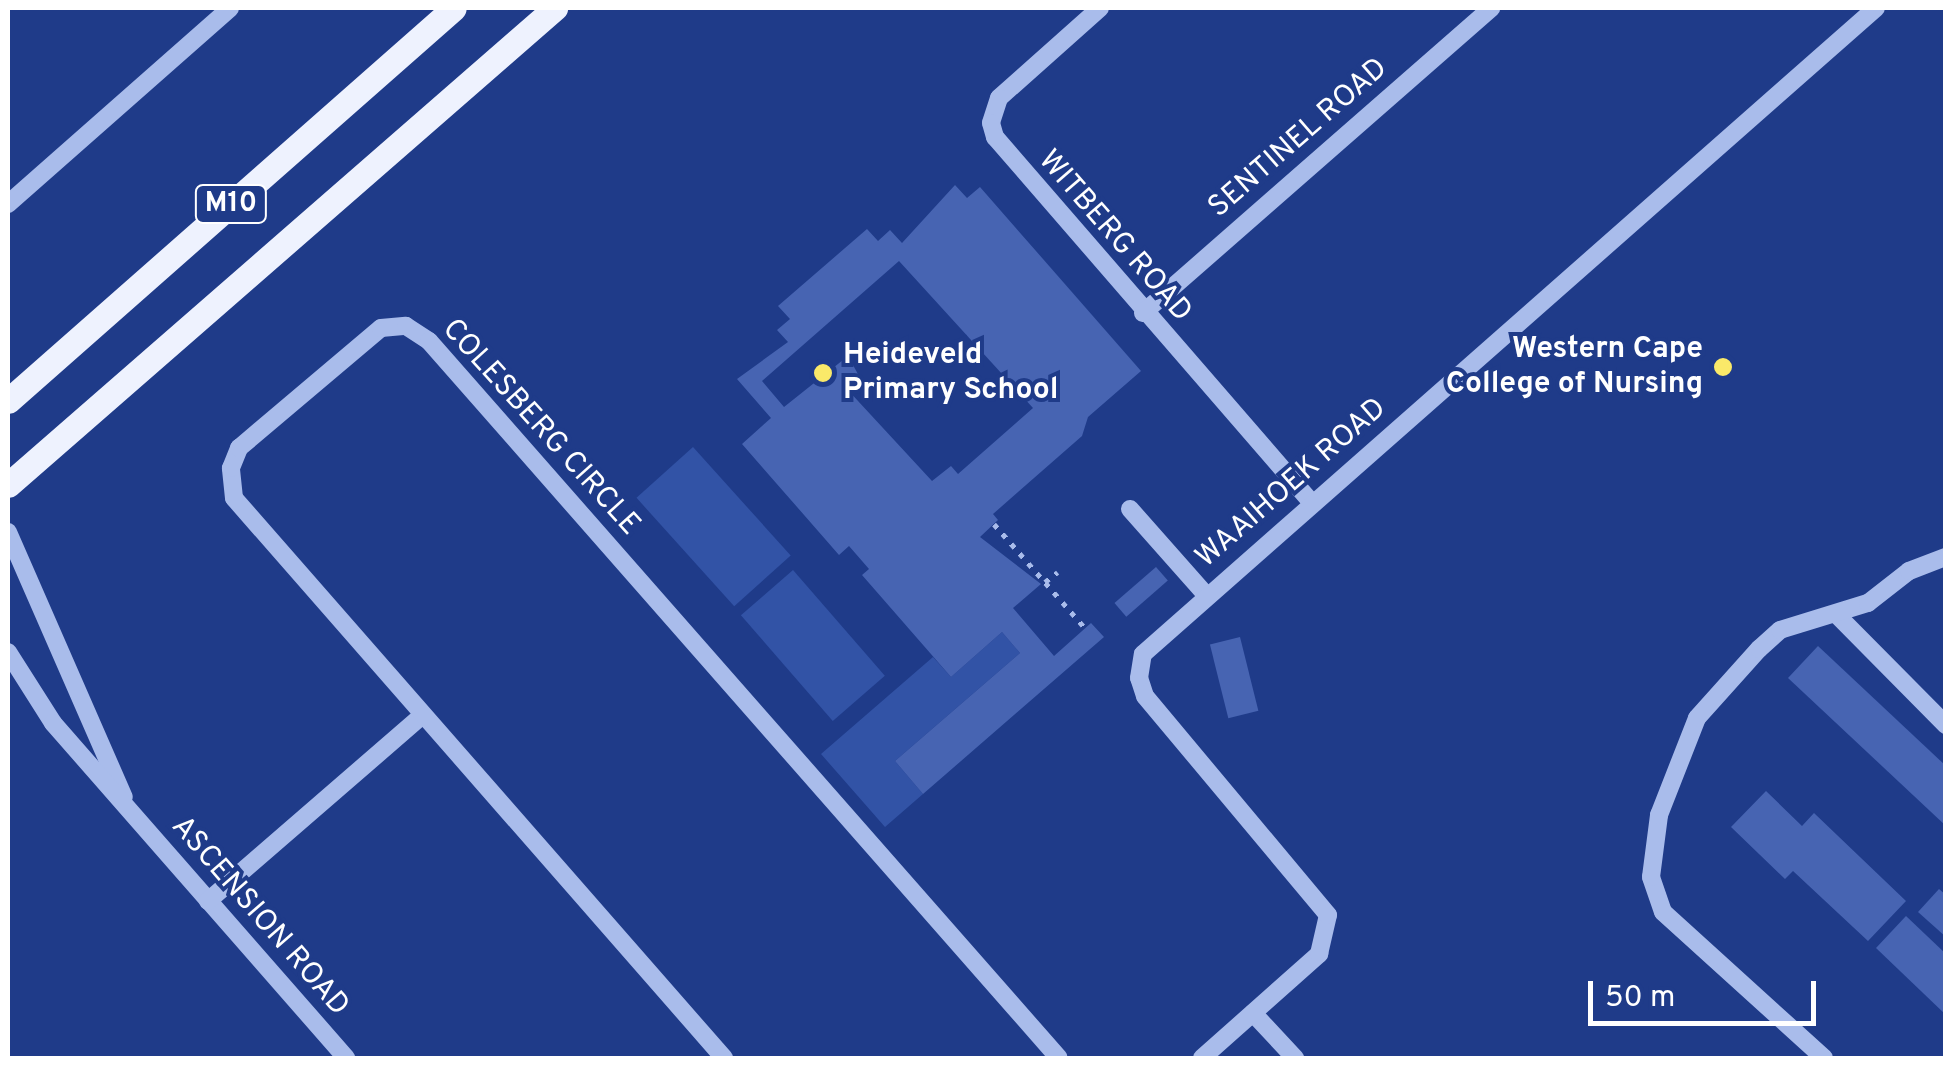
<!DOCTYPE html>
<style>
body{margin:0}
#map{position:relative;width:1953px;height:1066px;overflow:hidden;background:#1f3b89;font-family:Overpass,sans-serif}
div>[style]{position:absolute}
.green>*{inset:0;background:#3253a6;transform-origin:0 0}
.building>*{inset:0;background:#4764b2;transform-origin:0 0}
.path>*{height:5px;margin-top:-2.5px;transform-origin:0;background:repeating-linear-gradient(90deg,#a9bceb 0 5px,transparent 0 13px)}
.minor>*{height:18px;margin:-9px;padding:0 9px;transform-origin:9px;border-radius:9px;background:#a9bceb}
.major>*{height:25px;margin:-12.5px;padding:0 12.5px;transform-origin:12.5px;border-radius:12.5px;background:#eef2fe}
.dots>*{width:28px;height:28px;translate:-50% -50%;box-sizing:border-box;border:5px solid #1f3b89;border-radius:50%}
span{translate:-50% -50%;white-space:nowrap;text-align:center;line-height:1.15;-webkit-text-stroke:8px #1f3b89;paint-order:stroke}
.shield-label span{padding:2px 8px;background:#1f3b89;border:2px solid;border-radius:8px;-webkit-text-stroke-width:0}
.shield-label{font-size:28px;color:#fff;font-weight:700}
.street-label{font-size:30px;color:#fff}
.poi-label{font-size:30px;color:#fff;font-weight:700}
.right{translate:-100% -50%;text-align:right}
.left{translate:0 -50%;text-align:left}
.frame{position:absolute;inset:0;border:10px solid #fff;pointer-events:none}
.scale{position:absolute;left:1588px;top:981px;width:228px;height:45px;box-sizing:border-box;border:5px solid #fff;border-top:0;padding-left:12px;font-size:30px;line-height:35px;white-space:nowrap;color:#fff;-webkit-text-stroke:8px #1f3b89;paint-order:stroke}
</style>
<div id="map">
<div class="green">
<i style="left:693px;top:447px;width:146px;height:76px;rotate:48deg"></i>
<i style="left:793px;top:570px;width:140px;height:69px;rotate:49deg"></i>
<i style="clip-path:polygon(1002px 632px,1020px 653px,895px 761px,923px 794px,885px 827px,821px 754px,933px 657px,951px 677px)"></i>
</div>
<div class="building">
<i style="clip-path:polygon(evenodd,955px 185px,967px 198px,980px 187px,1141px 371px,1088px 417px,1082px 436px,993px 514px,998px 520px,980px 537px,1041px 584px,1013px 608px,1054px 656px,1091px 623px,1104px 637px,923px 794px,895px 761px,1020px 653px,1002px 632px,951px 677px,862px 575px,869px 569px,849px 546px,839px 555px,742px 444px,771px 418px,737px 379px,788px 342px,777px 330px,790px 319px,778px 306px,867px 229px,878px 241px,890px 230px,902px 243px,955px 185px,899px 261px,1033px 408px,958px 474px,951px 466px,932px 481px,846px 388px,859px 376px,848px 356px,784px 407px,762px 381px,899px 261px)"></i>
<i style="left:1156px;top:567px;width:18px;height:55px;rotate:49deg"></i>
<i style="left:1240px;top:637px;width:76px;height:31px;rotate:76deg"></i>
<i style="clip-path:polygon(1818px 646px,1946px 766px,1946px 826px,1788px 678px)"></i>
<i style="clip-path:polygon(1766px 791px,1802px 826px,1814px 813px,1906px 901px,1868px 941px,1793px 871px,1785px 879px,1731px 827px)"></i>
<i style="clip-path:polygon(1939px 889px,1946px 895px,1946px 937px,1918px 912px)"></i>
<i style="clip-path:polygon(1906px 916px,1946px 954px,1946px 1015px,1876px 948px)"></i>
</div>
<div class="path">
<i style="left:994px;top:524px;width:140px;rotate:48.8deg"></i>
<i style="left:1045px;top:582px;width:16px;rotate:-38deg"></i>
</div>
<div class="minor">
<i style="left:1100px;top:8px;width:135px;rotate:138.3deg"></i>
<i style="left:999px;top:98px;width:26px;rotate:108deg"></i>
<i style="left:991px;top:123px;width:15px;rotate:74deg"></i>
<i style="left:995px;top:137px;width:484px;rotate:49.1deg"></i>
<i style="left:8px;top:204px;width:296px;rotate:-41.4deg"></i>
<i style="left:1143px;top:313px;width:463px;rotate:-41.2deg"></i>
<i style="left:1130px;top:509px;width:115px;rotate:48.5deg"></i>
<i style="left:8px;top:532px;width:289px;rotate:66.4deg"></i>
<i style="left:1837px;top:615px;width:155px;rotate:45.3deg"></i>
<i style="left:8px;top:652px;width:84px;rotate:57.6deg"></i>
<i style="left:53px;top:723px;width:445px;rotate:48.8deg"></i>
<i style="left:208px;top:901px;width:284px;rotate:-40.9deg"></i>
<i style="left:1253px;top:1013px;width:62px;rotate:47deg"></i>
<i style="left:724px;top:1058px;width:744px;rotate:-131.19deg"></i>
<i style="left:234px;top:498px;width:30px;rotate:-96deg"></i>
<i style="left:231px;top:468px;width:22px;rotate:-68deg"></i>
<i style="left:239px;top:448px;width:186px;rotate:-40.2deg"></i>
<i style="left:381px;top:328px;width:25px;rotate:-5deg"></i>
<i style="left:406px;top:326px;width:27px;rotate:33deg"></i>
<i style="left:429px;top:341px;width:954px;rotate:48.7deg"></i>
<i style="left:1202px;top:1058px;width:157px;rotate:-41.6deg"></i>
<i style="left:1319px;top:954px;width:40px;rotate:-77deg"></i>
<i style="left:1328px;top:915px;width:285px;rotate:-129.9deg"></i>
<i style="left:1145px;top:696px;width:19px;rotate:-108deg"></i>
<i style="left:1139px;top:678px;width:24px;rotate:-81deg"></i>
<i style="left:1143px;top:654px;width:977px;rotate:-41.39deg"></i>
<i style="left:1824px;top:1058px;width:217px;rotate:-137.8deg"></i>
<i style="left:1663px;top:912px;width:37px;rotate:-109deg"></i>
<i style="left:1651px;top:877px;width:63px;rotate:-82.6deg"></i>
<i style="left:1659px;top:815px;width:104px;rotate:-68.6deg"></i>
<i style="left:1697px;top:718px;width:93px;rotate:-48.1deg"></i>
<i style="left:1759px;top:649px;width:28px;rotate:-42deg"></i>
<i style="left:1780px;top:630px;width:92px;rotate:-17.1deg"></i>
<i style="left:1868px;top:603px;width:52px;rotate:-38deg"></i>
<i style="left:1909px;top:571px;width:40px;rotate:-21deg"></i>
</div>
<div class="major">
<i style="left:8px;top:401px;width:594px;rotate:-41.39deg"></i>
<i style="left:8px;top:485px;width:726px;rotate:-41.09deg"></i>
</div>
<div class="dots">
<i style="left:1723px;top:367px;background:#fae969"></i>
<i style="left:823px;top:373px;background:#fae969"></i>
</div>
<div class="shield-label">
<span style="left:231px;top:204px">M10</span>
</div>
<div class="street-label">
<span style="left:1299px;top:139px;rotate:-41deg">SENTINEL ROAD</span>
<span style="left:1114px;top:237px;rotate:49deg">WITBERG ROAD</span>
<span style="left:540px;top:428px;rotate:48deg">COLESBERG CIRCLE</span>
<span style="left:1292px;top:484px;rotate:-41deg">WAAIHOEK ROAD</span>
<span style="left:259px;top:917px;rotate:49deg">ASCENSION ROAD</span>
</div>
<div class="poi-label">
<span class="right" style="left:1703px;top:367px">Western Cape<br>College of Nursing</span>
<span class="left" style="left:843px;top:373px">Heideveld<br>Primary School</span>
</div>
<div class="frame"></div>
<div class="scale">50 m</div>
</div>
